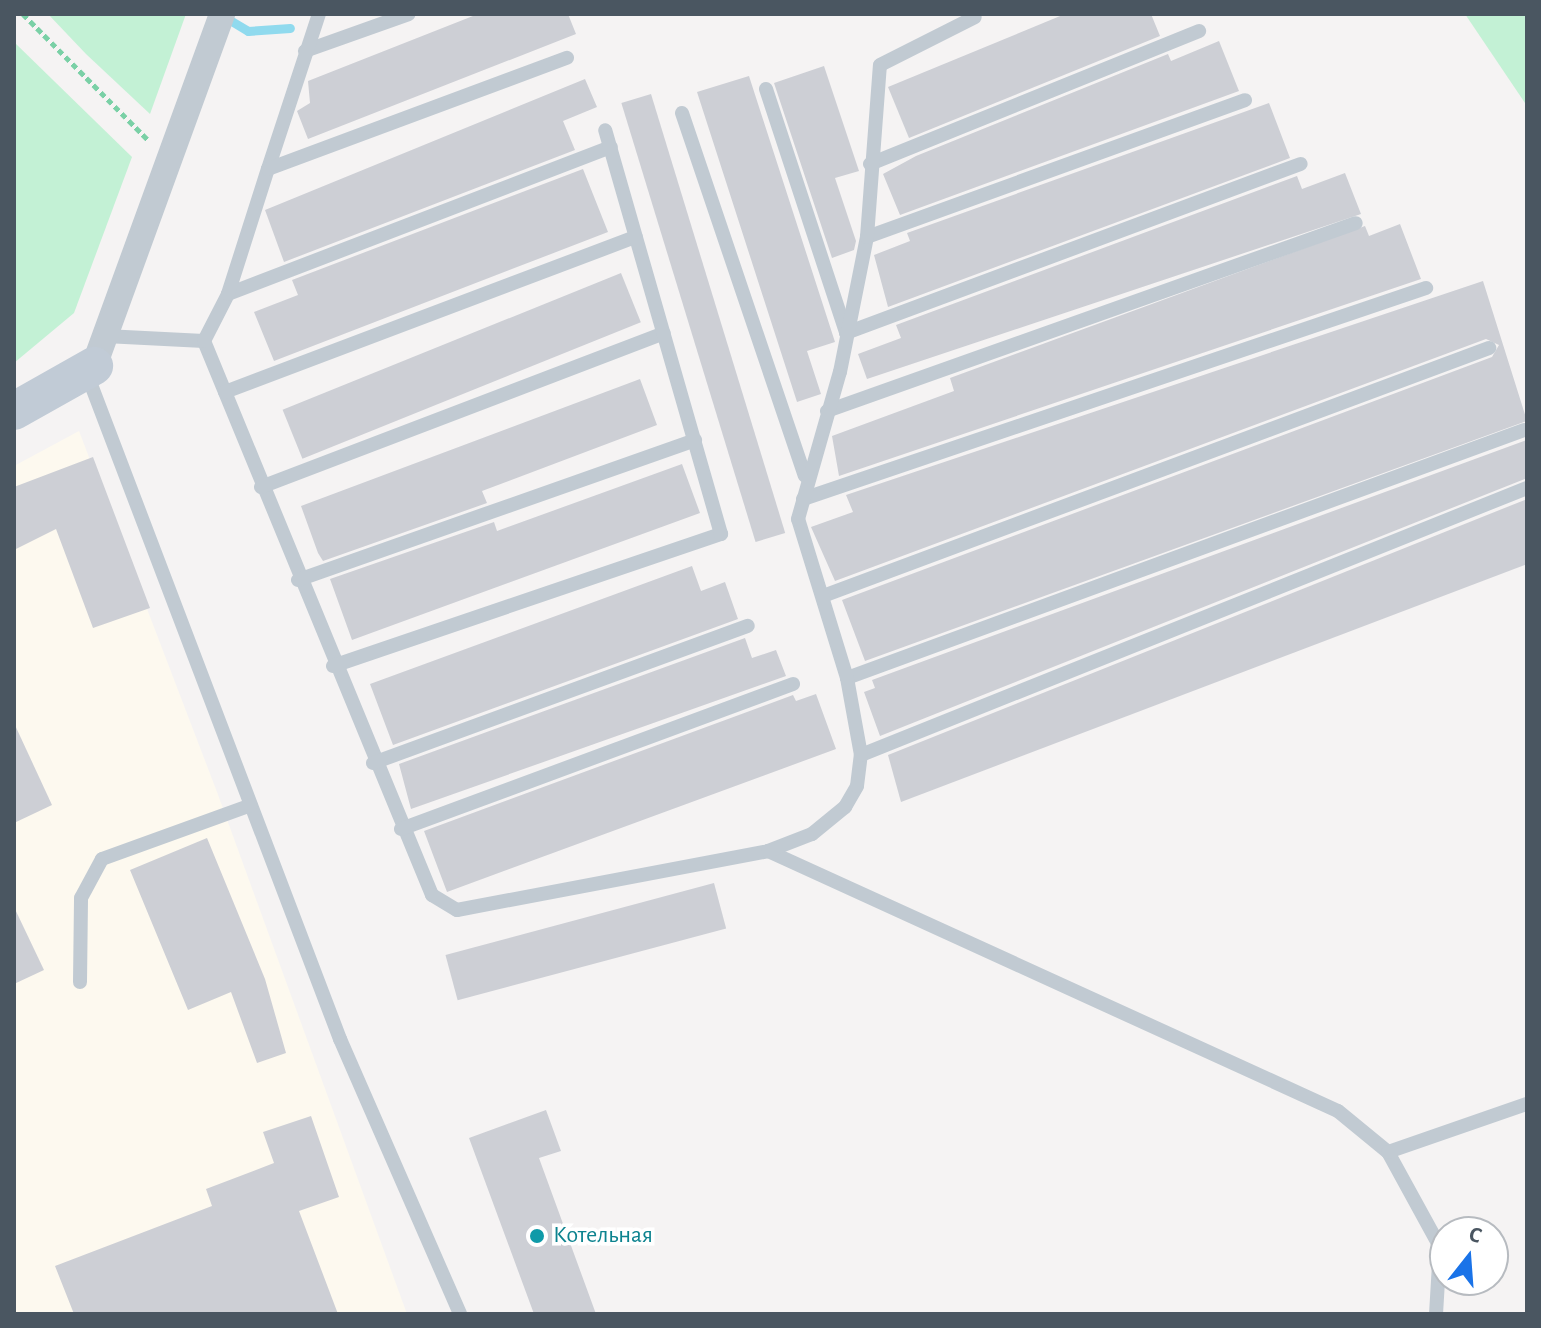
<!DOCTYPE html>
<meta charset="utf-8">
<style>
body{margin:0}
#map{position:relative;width:1541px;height:1328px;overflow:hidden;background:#f5f3f3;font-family:"Alegreya Sans",sans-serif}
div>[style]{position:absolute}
.commercial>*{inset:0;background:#fdf9ef}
.green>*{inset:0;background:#c3f1d5}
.stream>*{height:9px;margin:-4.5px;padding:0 4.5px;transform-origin:4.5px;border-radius:4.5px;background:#90daee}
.building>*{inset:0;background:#cdcfd5;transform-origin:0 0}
.path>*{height:5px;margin-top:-2.5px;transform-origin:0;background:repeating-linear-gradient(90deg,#7ad0a6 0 6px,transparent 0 10px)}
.lane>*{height:14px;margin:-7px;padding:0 7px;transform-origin:7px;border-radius:7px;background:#c1cad2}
.street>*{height:26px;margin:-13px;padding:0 13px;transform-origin:13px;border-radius:13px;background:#c1cad2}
.secondary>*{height:38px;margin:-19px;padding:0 19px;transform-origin:19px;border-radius:19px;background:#c1cbd6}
.dots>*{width:22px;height:22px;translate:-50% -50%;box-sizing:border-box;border:4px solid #fff;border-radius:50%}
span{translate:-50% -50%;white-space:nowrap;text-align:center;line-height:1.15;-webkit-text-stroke:7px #fff;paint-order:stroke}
.culture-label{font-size:24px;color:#0d838f}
.left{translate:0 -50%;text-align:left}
.frame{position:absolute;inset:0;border:16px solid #4a5661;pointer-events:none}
.north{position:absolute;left:1429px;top:1216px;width:80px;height:80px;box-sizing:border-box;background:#fff;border:2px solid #b7bbc0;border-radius:50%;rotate:17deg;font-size:22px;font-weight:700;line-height:32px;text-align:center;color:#4a5661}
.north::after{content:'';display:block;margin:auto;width:28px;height:36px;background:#1a73e8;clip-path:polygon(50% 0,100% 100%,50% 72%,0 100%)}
</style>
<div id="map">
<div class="commercial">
<i style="clip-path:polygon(79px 431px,217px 792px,407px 1314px,14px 1314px,14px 466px)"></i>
</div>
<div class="green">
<i style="clip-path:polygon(48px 14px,186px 14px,150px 114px,86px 54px)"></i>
<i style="clip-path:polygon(1465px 14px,1527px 14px,1527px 106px)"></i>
<i style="clip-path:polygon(14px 42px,132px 157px,74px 313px,14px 363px)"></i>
</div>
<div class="stream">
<i style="left:223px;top:16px;width:29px;rotate:31deg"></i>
<i style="left:248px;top:31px;width:42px;rotate:-4.1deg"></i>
</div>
<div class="building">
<i style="clip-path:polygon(478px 14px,568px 14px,576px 34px,308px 139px,297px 111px,310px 103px,308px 81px)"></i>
<i style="clip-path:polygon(1065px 14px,1151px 14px,1160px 36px,909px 138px,888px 87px)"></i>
<i style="clip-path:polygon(1219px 41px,1239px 91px,900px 215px,883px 174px,916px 156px,1168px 54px,1171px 61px)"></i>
<i style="clip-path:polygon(824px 66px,859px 171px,835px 178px,856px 241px,854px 250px,832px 258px,774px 83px)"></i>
<i style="clip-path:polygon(749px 76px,835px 342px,807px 351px,821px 394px,797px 402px,697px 92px)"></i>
<i style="clip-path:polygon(585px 79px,597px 107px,563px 121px,575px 150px,284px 262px,265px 210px)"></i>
<i style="left:651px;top:94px;width:459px;height:31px;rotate:73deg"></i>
<i style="clip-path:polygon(1269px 103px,1290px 158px,888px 307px,874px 255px,910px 241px,907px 233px)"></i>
<i style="clip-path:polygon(583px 169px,608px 232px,274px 361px,254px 312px,298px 295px,292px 280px)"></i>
<i style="clip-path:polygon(1345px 173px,1361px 214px,867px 379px,858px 354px,901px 338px,896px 325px,1297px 176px,1302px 189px)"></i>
<i style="clip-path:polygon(1400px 224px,1421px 279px,839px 476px,832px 436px,954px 391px,950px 378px,1365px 226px,1369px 236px)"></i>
<i style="left:621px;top:273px;width:53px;height:365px;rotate:68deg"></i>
<i style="clip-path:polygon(1483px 281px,1527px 421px,865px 661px,842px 600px,1492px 357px,1499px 345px,1486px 339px,835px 581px,811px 527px,853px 512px,846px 495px)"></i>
<i style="clip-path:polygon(640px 379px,657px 425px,482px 491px,487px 503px,323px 561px,318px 553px,301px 506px)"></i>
<i style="clip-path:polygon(1527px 440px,1527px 478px,880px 736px,864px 692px,875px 688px,872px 680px)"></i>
<i style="clip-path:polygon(93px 457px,150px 608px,93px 628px,56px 529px,14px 550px,14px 487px)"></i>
<i style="clip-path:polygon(682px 464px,700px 513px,352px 640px,330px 579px,494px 522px,497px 531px)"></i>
<i style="clip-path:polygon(1527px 499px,1527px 564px,901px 802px,888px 755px)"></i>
<i style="clip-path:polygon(692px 566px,701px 591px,725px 582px,738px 619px,393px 745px,370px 684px)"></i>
<i style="clip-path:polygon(745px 638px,752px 658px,776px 650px,786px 676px,411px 809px,399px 764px)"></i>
<i style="clip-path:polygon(816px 694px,836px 749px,447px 892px,424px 831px,793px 695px,796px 701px)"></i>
<i style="clip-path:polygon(14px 723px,52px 805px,14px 823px)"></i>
<i style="clip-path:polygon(207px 838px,265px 979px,286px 1053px,257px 1063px,231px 992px,188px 1010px,130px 870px)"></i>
<i style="left:714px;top:883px;width:47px;height:278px;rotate:75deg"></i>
<i style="clip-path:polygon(14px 907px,44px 970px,14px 984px)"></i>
<i style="clip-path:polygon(546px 1110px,561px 1151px,539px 1158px,596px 1314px,534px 1314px,469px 1138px)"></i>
<i style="clip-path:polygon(311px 1116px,339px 1197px,299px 1211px,338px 1314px,74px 1314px,55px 1266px,212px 1206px,206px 1189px,274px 1163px,263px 1132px)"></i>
</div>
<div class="path">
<i style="left:23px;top:14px;width:179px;rotate:45.2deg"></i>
</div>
<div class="lane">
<i style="left:305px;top:51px;width:110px;rotate:-19.6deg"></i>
<i style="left:766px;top:89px;width:257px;rotate:71.8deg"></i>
<i style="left:846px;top:333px;width:485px;rotate:-20.4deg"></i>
<i style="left:682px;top:113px;width:383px;rotate:71.3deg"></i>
<i style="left:870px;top:164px;width:355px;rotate:-22deg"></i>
<i style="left:268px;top:169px;width:163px;rotate:-71.8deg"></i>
<i style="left:867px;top:237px;width:402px;rotate:-19.9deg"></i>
<i style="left:228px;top:294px;width:410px;rotate:-21deg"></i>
<i style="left:105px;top:336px;width:99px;rotate:2.9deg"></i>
<i style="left:204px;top:341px;width:599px;rotate:67.63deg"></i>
<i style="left:432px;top:895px;width:29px;rotate:31deg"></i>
<i style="left:457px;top:910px;width:317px;rotate:-10.7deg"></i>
<i style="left:768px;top:851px;width:626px;rotate:24.52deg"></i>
<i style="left:1338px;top:1111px;width:65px;rotate:39.4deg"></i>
<i style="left:1388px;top:1152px;width:108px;rotate:61.3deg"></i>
<i style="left:1440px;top:1247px;width:67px;rotate:93.4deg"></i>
<i style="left:204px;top:341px;width:53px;rotate:-62.9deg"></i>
<i style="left:228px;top:294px;width:131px;rotate:-72.3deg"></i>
<i style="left:268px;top:169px;width:319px;rotate:-20.4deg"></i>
<i style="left:87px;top:374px;width:712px;rotate:69.17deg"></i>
<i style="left:340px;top:1039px;width:300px;rotate:66.4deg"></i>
<i style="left:225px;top:392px;width:439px;rotate:-20.7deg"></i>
<i style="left:827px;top:411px;width:561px;rotate:-19.56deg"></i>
<i style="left:261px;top:487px;width:431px;rotate:-20.9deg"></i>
<i style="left:803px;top:499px;width:658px;rotate:-18.71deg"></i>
<i style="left:298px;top:580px;width:421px;rotate:-19.4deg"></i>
<i style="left:823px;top:596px;width:711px;rotate:-20.42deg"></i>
<i style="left:333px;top:666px;width:410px;rotate:-18.8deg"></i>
<i style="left:721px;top:534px;width:420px;rotate:-106deg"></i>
<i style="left:847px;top:678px;width:721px;rotate:-20.12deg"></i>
<i style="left:861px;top:755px;width:718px;rotate:-21.85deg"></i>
<i style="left:373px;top:763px;width:399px;rotate:-20.1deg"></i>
<i style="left:401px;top:829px;width:418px;rotate:-20.3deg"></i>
<i style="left:768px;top:851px;width:47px;rotate:-21.1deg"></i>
<i style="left:812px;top:834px;width:43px;rotate:-39.3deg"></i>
<i style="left:845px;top:807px;width:24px;rotate:-60deg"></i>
<i style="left:857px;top:786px;width:31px;rotate:-83deg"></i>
<i style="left:861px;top:755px;width:78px;rotate:-100.3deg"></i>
<i style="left:847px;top:678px;width:166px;rotate:-107.1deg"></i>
<i style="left:798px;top:519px;width:153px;rotate:-74.1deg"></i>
<i style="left:840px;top:372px;width:138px;rotate:-78.7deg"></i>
<i style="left:867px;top:237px;width:172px;rotate:-85.7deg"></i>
<i style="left:880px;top:65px;width:106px;rotate:-26.8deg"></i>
<i style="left:80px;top:982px;width:84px;rotate:-89.3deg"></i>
<i style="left:81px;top:898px;width:44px;rotate:-61.7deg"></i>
<i style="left:102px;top:859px;width:158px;rotate:-19.9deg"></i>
<i style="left:1388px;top:1152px;width:147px;rotate:-19.1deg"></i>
</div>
<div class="street">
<i style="left:94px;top:366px;width:375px;rotate:-70deg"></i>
</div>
<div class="secondary">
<i style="left:14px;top:411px;width:92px;rotate:-29.4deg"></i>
</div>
<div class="dots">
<i style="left:537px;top:1236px;background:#0f9aa8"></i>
</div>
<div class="culture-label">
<span class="left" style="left:553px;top:1236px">Котельная</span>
</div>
<div class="frame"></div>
<div class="north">С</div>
</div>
